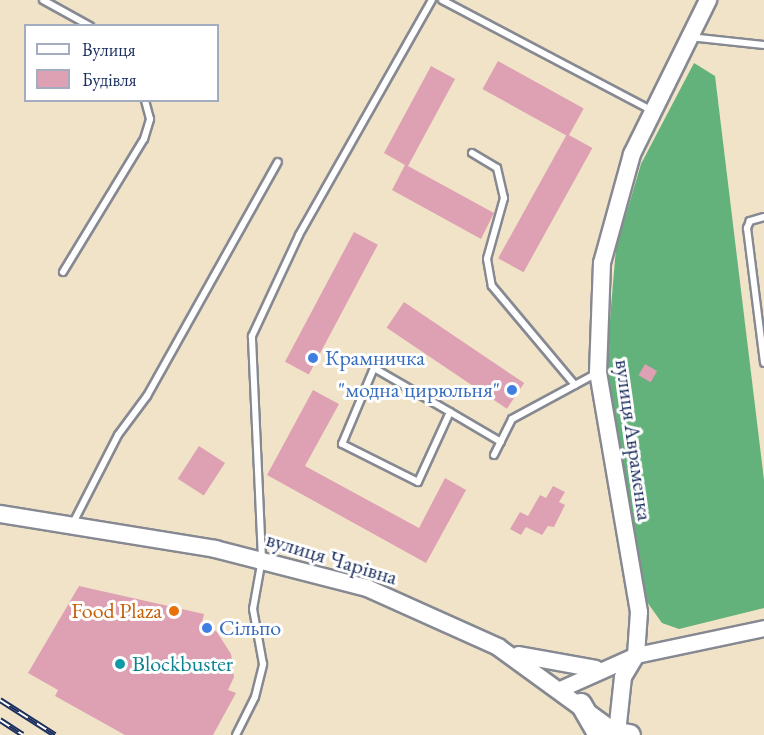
<!DOCTYPE html>
<meta charset="utf-8">
<style>
body{margin:0}
#map{position:relative;width:764px;height:735px;overflow:hidden;background:#f1e3c7;font-family:"EB Garamond",serif}
div>[style]{position:absolute}
.forest>*{inset:0;background:#63b17b}
.building>*{inset:0;background:#dea0b3;transform-origin:0 0}
.roads{filter:drop-shadow(2px 0 #868992) drop-shadow(-2px 0 #868992) drop-shadow(0 2px #868992) drop-shadow(0 -2px #868992)}
.service>*{height:6px;margin:-3px;padding:0 3px;transform-origin:3px;border-radius:3px;background:#fff}
.tertiary>*{height:15px;margin:-7.5px;padding:0 7.5px;transform-origin:7.5px;border-radius:7.5px;background:#fff}
.secondary>*{height:16px;margin:-8px;padding:0 8px;transform-origin:8px;border-radius:8px;background:#fff}
.trunk>*{height:20px;margin:-10px;padding:0 10px;transform-origin:10px;border-radius:10px;background:#fff}
.rail>*{height:6px;margin-top:-3px;transform-origin:0;background:repeating-linear-gradient(90deg,#fff 0 11px,#1b2f5e 0 22px);box-sizing:border-box;border-block:2px solid #1b2f5e}
.dots>*{width:16px;height:16px;translate:-50% -50%;box-sizing:border-box;border:3px solid #fff;border-radius:50%}
span{translate:-50% -50%;white-space:nowrap;text-align:center;line-height:1.15;-webkit-text-stroke:6px #fff;paint-order:stroke}
.shop-label{font-size:22px;color:#366cbe}
.left{translate:0 -50%;text-align:left}
.right{translate:-100% -50%;text-align:right}
.street-label{font-size:22px;color:#1b2f5e}
.food-label{font-size:22px;color:#c56008}
.culture-label{font-size:22px;color:#0d838f}
.legend{position:absolute;left:24px;top:24px;width:195px;height:78px;box-sizing:border-box;background:#fff;border:2px solid #a4acbf;margin:0;padding:8px 10px;list-style:none;font-size:18px;color:#1b2f5e}
.legend li{display:flex;align-items:center;gap:12px;height:30px}
.legend b{width:30px;border:2px solid #a4acbf}
</style>
<div id="map">
<div class="forest">
<i style="clip-path:polygon(694px 63px,715px 76px,764px 480px,764px 608px,679px 629px,662px 623px,647px 602px,606px 367px,616px 248px,641px 164px)"></i>
</div>
<div class="building">
<i style="left:498px;top:61px;width:98px;height:32px;rotate:29deg"></i>
<i style="clip-path:polygon(431px 66px,455px 79px,408px 166px,494px 213px,481px 239px,392px 190px,405px 165px,384px 153px)"></i>
<i style="left:567px;top:134px;width:29px;height:142px;rotate:29deg"></i>
<i style="left:354px;top:232px;width:27px;height:147px;rotate:28deg"></i>
<i style="left:404px;top:302px;width:145px;height:31px;rotate:34deg"></i>
<i style="left:645px;top:364px;width:14px;height:13px;rotate:30deg"></i>
<i style="clip-path:polygon(313px 390px,339px 404px,305px 466px,419px 528px,445px 478px,466px 490px,426px 563px,267px 475px)"></i>
<i style="left:199px;top:446px;width:31px;height:39px;rotate:33deg"></i>
<i style="clip-path:polygon(553px 486px,565px 492px,559px 502px,565px 505px,554px 527px,548px 526px,542px 535px,526px 527px,521px 535px,510px 529px,520px 512px,528px 516px,540px 495px,546px 498px)"></i>
<i style="clip-path:polygon(79px 586px,204px 614px,202px 623px,217px 632px,231px 654px,234px 677px,228px 690px,236px 693px,213px 735px,125px 735px,55px 696px,58px 690px,28px 673px)"></i>
</div>
<div class="roads">
<div class="service">
<i style="left:43px;top:0;width:54px;rotate:29deg"></i>
<i style="left:442px;top:0;width:236px;rotate:27.8deg"></i>
<i style="left:690px;top:37px;width:74px;rotate:6.2deg"></i>
<i style="left:472px;top:153px;width:29px;rotate:31deg"></i>
<i style="left:497px;top:168px;width:31px;rotate:77deg"></i>
<i style="left:504px;top:198px;width:63px;rotate:105.6deg"></i>
<i style="left:487px;top:259px;width:27px;rotate:80deg"></i>
<i style="left:492px;top:286px;width:129px;rotate:50deg"></i>
<i style="left:764px;top:217px;width:15px;rotate:164deg"></i>
<i style="left:750px;top:221px;width:8px;rotate:113deg"></i>
<i style="left:747px;top:228px;width:136px;rotate:82.8deg"></i>
<i style="left:63px;top:272px;width:156px;rotate:-58.7deg"></i>
<i style="left:144px;top:139px;width:21px;rotate:-73deg"></i>
<i style="left:150px;top:119px;width:20px;rotate:-105deg"></i>
<i style="left:450px;top:412px;width:77px;rotate:114.6deg"></i>
<i style="left:418px;top:482px;width:85px;rotate:-153.4deg"></i>
<i style="left:342px;top:444px;width:82px;rotate:-67.2deg"></i>
<i style="left:374px;top:368px;width:88px;rotate:30.1deg"></i>
<i style="left:450px;top:412px;width:59px;rotate:30.5deg"></i>
<i style="left:494px;top:455px;width:40px;rotate:-63.4deg"></i>
<i style="left:512px;top:419px;width:97px;rotate:-28.4deg"></i>
<i style="left:73px;top:523px;width:99px;rotate:-62.9deg"></i>
<i style="left:118px;top:435px;width:49px;rotate:-53.4deg"></i>
<i style="left:147px;top:396px;width:268px;rotate:-60.8deg"></i>
<i style="left:236px;top:735px;width:42px;rotate:-63.4deg"></i>
<i style="left:255px;top:697px;width:34px;rotate:-76deg"></i>
<i style="left:263px;top:664px;width:56px;rotate:-100.3deg"></i>
<i style="left:253px;top:609px;width:51px;rotate:-79.8deg"></i>
<i style="left:262px;top:559px;width:223px;rotate:-92.6deg"></i>
<i style="left:252px;top:336px;width:111px;rotate:-65deg"></i>
<i style="left:299px;top:235px;width:270px;rotate:-60.5deg"></i>
</div>
<div class="tertiary">
<i style="left:560px;top:689px;width:83px;rotate:-24.1deg"></i>
<i style="left:636px;top:655px;width:131px;rotate:-11.9deg"></i>
</div>
<div class="secondary">
<i style="left:0;top:514px;width:218px;rotate:9.2deg"></i>
<i style="left:215px;top:549px;width:157px;rotate:14.4deg"></i>
<i style="left:367px;top:588px;width:144px;rotate:24.2deg"></i>
<i style="left:498px;top:647px;width:150px;rotate:36deg"></i>
<i style="left:519px;top:655px;width:78px;rotate:10.3deg"></i>
<i style="left:617px;top:733px;width:56px;rotate:-83.9deg"></i>
<i style="left:623px;top:677px;width:26px;rotate:-59deg"></i>
<i style="left:636px;top:655px;width:43px;rotate:-86deg"></i>
<i style="left:639px;top:612px;width:243px;rotate:-99.7deg"></i>
<i style="left:598px;top:372px;width:109px;rotate:-87.9deg"></i>
<i style="left:602px;top:263px;width:113px;rotate:-74.6deg"></i>
<i style="left:632px;top:154px;width:172px;rotate:-63.7deg"></i>
</div>
<div class="trunk">
<i style="left:581px;top:704px;width:36px;rotate:60deg"></i>
<i style="left:617px;top:733px;width:13px;rotate:9deg"></i>
</div>
</div>
<div class="rail">
<i style="left:0;top:700px;width:65px;rotate:32.5deg"></i>
<i style="left:0;top:720px;width:27px;rotate:33deg"></i>
</div>
<div class="dots">
<i style="left:313px;top:358px;background:#3f7fe0"></i>
<i style="left:512px;top:390px;background:#3f7fe0"></i>
<i style="left:174px;top:611px;background:#e8710a"></i>
<i style="left:207px;top:628px;background:#3f7fe0"></i>
<i style="left:120px;top:664px;background:#0f9aa8"></i>
</div>
<div class="shop-label">
<span class="left" style="left:325px;top:358px">Крамничка</span>
<span class="right" style="left:500px;top:390px">"модна цирюльня"</span>
<span class="left" style="left:219px;top:628px">Сільпо</span>
</div>
<div class="street-label">
<span style="left:634px;top:440px;rotate:82deg">вулиця Авраменка</span>
<span style="left:332px;top:558px;rotate:17deg">вулиця Чарівна</span>
</div>
<div class="food-label">
<span class="right" style="left:162px;top:611px">Food Plaza</span>
</div>
<div class="culture-label">
<span class="left" style="left:132px;top:664px">Blockbuster</span>
</div>
<ul class="legend">
<li><b style="height:8px;background:#fff"></b>Вулиця</li>
<li><b style="height:16px;background:#dea0b3"></b>Будівля</li>
</ul>
</div>
